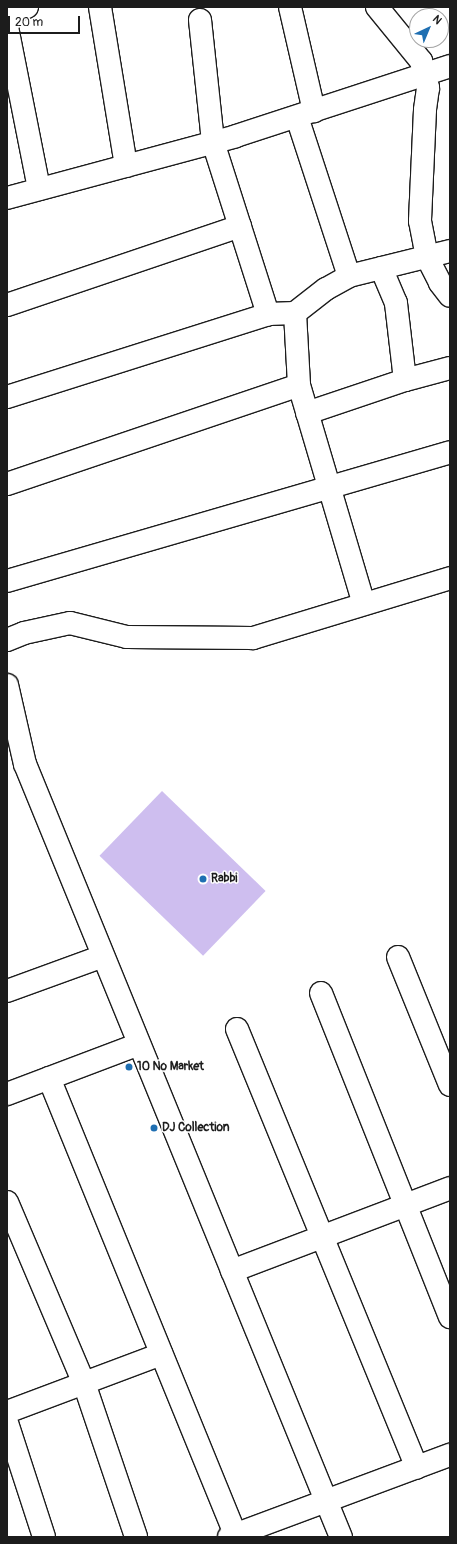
<!DOCTYPE html>
<style>
body{margin:0}
#map{position:relative;width:457px;height:1544px;overflow:hidden;background:#fff;font-family:Pangolin,sans-serif}
div>[style]{position:absolute}
.building>*{inset:0;background:#cebeef;transform-origin:0 0}
.roads{filter:drop-shadow(1px 0 #1c1c1c) drop-shadow(-1px 0 #1c1c1c) drop-shadow(0 1px #1c1c1c) drop-shadow(0 -1px #1c1c1c)}
.minor>*{height:22px;margin:-11px;padding:0 11px;transform-origin:11px;border-radius:11px;background:#fff}
.dots>*{width:11px;height:11px;translate:-50% -50%;box-sizing:border-box;border:2px solid #fff;border-radius:50%}
span{translate:-50% -50%;white-space:nowrap;text-align:center;line-height:1.15;-webkit-text-stroke:3px #fff;paint-order:stroke}
.poi-label{font-size:12px;color:#1c1c1c;font-weight:700}
.left{translate:0 -50%;text-align:left}
.frame{position:absolute;inset:0;border:8px solid #1c1c1c;pointer-events:none}
.north{position:absolute;left:409px;top:8px;width:40px;height:40px;box-sizing:border-box;background:#fff;border:1px solid #a4a4a4;border-radius:50%;rotate:44deg;font-size:11px;font-weight:700;line-height:16px;text-align:center;color:#1c1c1c}
.north::after{content:'';display:block;margin:auto;width:14px;height:18px;background:#1f6fb2;clip-path:polygon(50% 0,100% 100%,50% 72%,0 100%)}
.scale{position:absolute;left:8px;top:16px;width:72px;height:18px;box-sizing:border-box;border:2px solid #1c1c1c;border-top:0;padding-left:5px;font-size:12px;line-height:14px;white-space:nowrap;color:#1c1c1c;-webkit-text-stroke:3px #fff;paint-order:stroke}
</style>
<div id="map">
<div class="building">
<i style="left:162px;top:791px;width:144px;height:90px;rotate:44deg"></i>
</div>
<div class="roads">
<div class="minor">
<i style="left:100px;top:7px;width:161px;rotate:80.7deg"></i>
<i style="left:290px;top:7px;width:107px;rotate:77deg"></i>
<i style="left:377px;top:7px;width:70px;rotate:50.8deg"></i>
<i style="left:421px;top:61px;width:28px;rotate:75deg"></i>
<i style="left:428px;top:88px;width:22px;rotate:98deg"></i>
<i style="left:425px;top:110px;width:111px;rotate:92.6deg"></i>
<i style="left:420px;top:221px;width:37px;rotate:79deg"></i>
<i style="left:427px;top:257px;width:29px;rotate:63deg"></i>
<i style="left:440px;top:283px;width:16px;rotate:52deg"></i>
<i style="left:7px;top:13px;width:21px;rotate:-17deg"></i>
<i style="left:200px;top:20px;width:123px;rotate:83.9deg"></i>
<i style="left:213px;top:142px;width:181px;rotate:72.3deg"></i>
<i style="left:7px;top:27px;width:165px;rotate:78.8deg"></i>
<i style="left:297px;top:117px;width:167px;rotate:71.9deg"></i>
<i style="left:7px;top:198px;width:237px;rotate:-15.1deg"></i>
<i style="left:236px;top:136px;width:225px;rotate:-18.1deg"></i>
<i style="left:7px;top:305px;width:246px;rotate:-18.7deg"></i>
<i style="left:295px;top:313px;width:72px;rotate:86.8deg"></i>
<i style="left:299px;top:385px;width:228px;rotate:73.5deg"></i>
<i style="left:405px;top:380px;width:47px;rotate:-14.9deg"></i>
<i style="left:7px;top:397px;width:274px;rotate:-17.6deg"></i>
<i style="left:268px;top:314px;width:27px;rotate:-2deg"></i>
<i style="left:295px;top:313px;width:39px;rotate:-38deg"></i>
<i style="left:326px;top:289px;width:26px;rotate:-29deg"></i>
<i style="left:349px;top:276px;width:104px;rotate:-13.9deg"></i>
<i style="left:307px;top:413px;width:103px;rotate:-18.6deg"></i>
<i style="left:405px;top:380px;width:78px;rotate:-96.7deg"></i>
<i style="left:396px;top:303px;width:38px;rotate:-113deg"></i>
<i style="left:7px;top:484px;width:308px;rotate:-18.7deg"></i>
<i style="left:7px;top:581px;width:461px;rotate:-16.2deg"></i>
<i style="left:7px;top:640px;width:18px;rotate:-22deg"></i>
<i style="left:24px;top:633px;width:47px;rotate:-12.3deg"></i>
<i style="left:70px;top:623px;width:59px;rotate:13.8deg"></i>
<i style="left:127px;top:637px;width:126px;rotate:0.5deg"></i>
<i style="left:253px;top:638px;width:206px;rotate:-16.9deg"></i>
<i style="left:7px;top:685px;width:81px;rotate:77.2deg"></i>
<i style="left:25px;top:764px;width:835px;rotate:67.77deg"></i>
<i style="left:398px;top:957px;width:138px;rotate:67.9deg"></i>
<i style="left:7px;top:991px;width:102px;rotate:-20deg"></i>
<i style="left:321px;top:993px;width:349px;rotate:68.3deg"></i>
<i style="left:237px;top:1029px;width:474px;rotate:67.7deg"></i>
<i style="left:49px;top:1078px;width:496px;rotate:67.8deg"></i>
<i style="left:7px;top:1094px;width:141px;rotate:-20.7deg"></i>
<i style="left:7px;top:1202px;width:197px;rotate:67deg"></i>
<i style="left:84px;top:1383px;width:163px;rotate:71.3deg"></i>
<i style="left:232px;top:1271px;width:233px;rotate:-20.8deg"></i>
<i style="left:7px;top:1412px;width:165px;rotate:-20.6deg"></i>
<i style="left:7px;top:1423px;width:120px;rotate:72deg"></i>
<i style="left:229px;top:1537px;width:236px;rotate:-20.4deg"></i>
</div>
</div>
<div class="dots">
<i style="left:203px;top:879px;background:#1f6fb2"></i>
<i style="left:129px;top:1067px;background:#1f6fb2"></i>
<i style="left:154px;top:1128px;background:#1f6fb2"></i>
</div>
<div class="poi-label">
<span class="left" style="left:211px;top:879px">Rabbi</span>
<span class="left" style="left:137px;top:1067px">10 No Market</span>
<span class="left" style="left:162px;top:1128px">DJ Collection</span>
</div>
<div class="frame"></div>
<div class="north">N</div>
<div class="scale">20 m</div>
</div>
